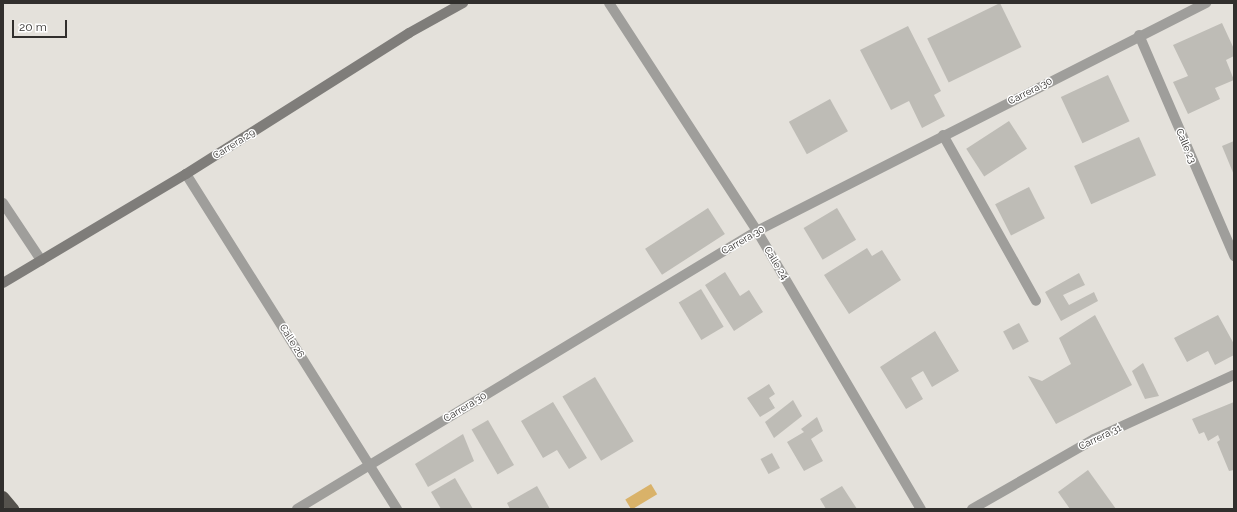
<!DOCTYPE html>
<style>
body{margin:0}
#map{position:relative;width:1237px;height:512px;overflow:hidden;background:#e4e1db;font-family:Raleway,sans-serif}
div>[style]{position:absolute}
.water>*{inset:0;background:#d9b269;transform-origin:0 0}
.building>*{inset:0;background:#bebcb6;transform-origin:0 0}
.street>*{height:10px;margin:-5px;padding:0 5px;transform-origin:5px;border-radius:5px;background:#9f9e9b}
.secondary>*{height:10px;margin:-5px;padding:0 5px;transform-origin:5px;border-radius:5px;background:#7f7d7a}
.highway>*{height:12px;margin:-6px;padding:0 6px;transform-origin:6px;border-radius:6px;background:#55524d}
span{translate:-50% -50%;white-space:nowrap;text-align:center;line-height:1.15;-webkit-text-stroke:3px #fff;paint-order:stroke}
.street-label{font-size:10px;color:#312f2d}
.frame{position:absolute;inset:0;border:4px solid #312f2d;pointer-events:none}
.scale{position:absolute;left:12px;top:20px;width:55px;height:18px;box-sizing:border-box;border:2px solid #312f2d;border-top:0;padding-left:5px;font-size:12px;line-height:14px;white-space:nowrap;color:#312f2d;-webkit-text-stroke:3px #fff;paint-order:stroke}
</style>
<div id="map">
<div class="water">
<i style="left:651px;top:484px;width:12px;height:30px;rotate:59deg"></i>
</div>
<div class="building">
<i style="left:1000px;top:3px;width:49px;height:81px;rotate:64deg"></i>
<i style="clip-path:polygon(1222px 23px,1234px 49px,1234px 56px,1226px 60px,1234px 80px,1215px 88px,1220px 99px,1188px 114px,1173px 82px,1188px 76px,1173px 45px)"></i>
<i style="clip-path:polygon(908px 26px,941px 91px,934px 95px,945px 116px,922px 128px,909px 101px,891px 110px,860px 50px)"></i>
<i style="left:1108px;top:75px;width:51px;height:52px;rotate:65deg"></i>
<i style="left:830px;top:99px;width:37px;height:47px;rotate:61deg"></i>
<i style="left:1009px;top:121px;width:33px;height:51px;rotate:57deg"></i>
<i style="left:1139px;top:137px;width:42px;height:71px;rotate:66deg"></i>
<i style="clip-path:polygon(1234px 141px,1234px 175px,1222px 146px)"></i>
<i style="left:1029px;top:187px;width:35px;height:38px;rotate:63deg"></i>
<i style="left:708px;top:208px;width:31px;height:75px;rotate:57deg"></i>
<i style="left:837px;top:208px;width:37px;height:39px;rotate:59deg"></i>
<i style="clip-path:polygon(867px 248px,872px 256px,882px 250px,901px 280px,849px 314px,824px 275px)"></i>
<i style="clip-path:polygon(725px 272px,740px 296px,749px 290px,763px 312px,734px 331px,705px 285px)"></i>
<i style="clip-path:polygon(1079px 273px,1085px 285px,1063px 295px,1069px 305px,1094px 292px,1098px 301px,1061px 321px,1045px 292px)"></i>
<i style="left:701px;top:289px;width:44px;height:26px;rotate:59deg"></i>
<i style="clip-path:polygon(1095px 315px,1132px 385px,1056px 424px,1028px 376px,1042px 381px,1071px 364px,1059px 338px)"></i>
<i style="clip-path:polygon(1218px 315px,1234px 344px,1234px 355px,1215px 365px,1208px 351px,1187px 362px,1174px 338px)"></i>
<i style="left:1019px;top:323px;width:21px;height:18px;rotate:62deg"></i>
<i style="clip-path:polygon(935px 331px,959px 371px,932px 387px,923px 371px,911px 378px,923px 399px,906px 409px,880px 367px)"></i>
<i style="clip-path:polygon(1143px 363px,1159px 396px,1145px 399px,1132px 371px)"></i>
<i style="left:595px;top:377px;width:75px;height:38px;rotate:59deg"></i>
<i style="clip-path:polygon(769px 384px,775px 394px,769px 398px,775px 408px,760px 417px,747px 398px)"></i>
<i style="clip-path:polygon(793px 400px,802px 416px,774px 438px,765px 422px)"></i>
<i style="clip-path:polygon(553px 402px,587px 458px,569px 469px,557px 450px,543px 458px,521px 421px)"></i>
<i style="clip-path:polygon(1234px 402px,1234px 470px,1229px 471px,1217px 442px,1220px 440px,1218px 435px,1208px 441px,1204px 432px,1199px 434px,1192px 419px)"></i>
<i style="clip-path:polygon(817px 417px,823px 431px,811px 439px,823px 461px,804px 471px,787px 442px,804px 432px,801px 429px)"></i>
<i style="left:488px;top:420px;width:52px;height:19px;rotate:60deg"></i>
<i style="clip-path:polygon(463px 434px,474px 461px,428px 487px,415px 464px)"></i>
<i style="left:772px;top:453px;width:17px;height:13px;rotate:62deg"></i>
<i style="clip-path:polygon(1088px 470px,1116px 509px,1070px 509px,1058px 492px)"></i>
<i style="clip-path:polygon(455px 478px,473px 509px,441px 509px,431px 492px)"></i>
<i style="clip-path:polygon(537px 486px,550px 509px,510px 509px,507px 503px)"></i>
<i style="clip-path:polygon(842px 486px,857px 509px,826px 509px,820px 499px)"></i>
</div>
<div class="street">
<i style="left:609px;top:3px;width:272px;rotate:57deg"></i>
<i style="left:757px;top:231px;width:323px;rotate:59.5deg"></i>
<i style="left:1139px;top:35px;width:241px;rotate:66.7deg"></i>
<i style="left:943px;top:135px;width:190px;rotate:60.7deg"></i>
<i style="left:186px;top:174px;width:396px;rotate:57.8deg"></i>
<i style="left:3px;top:203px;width:69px;rotate:56.3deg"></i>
<i style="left:297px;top:509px;width:537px;rotate:-31.15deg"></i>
<i style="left:757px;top:231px;width:504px;rotate:-26.92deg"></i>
<i style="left:972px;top:509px;width:141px;rotate:-29.8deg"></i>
<i style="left:1094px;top:439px;width:154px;rotate:-24.6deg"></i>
</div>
<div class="secondary">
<i style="left:3px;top:283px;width:213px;rotate:-30.8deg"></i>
<i style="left:186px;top:174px;width:264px;rotate:-32.3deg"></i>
<i style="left:409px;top:33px;width:62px;rotate:-29.1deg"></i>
</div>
<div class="highway">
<i style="left:3px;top:497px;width:16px;rotate:50deg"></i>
</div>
<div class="street-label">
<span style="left:1030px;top:91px;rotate:-27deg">Carrera 30</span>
<span style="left:234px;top:144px;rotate:-32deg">Carrera 29</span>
<span style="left:1186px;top:146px;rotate:67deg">Calle 23</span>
<span style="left:743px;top:240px;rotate:-30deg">Carrera 30</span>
<span style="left:776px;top:263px;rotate:59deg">Calle 24</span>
<span style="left:292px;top:341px;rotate:58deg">Calle 26</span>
<span style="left:465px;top:407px;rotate:-31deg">Carrera 30</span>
<span style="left:1100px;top:437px;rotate:-26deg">Carrera 31</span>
</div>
<div class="frame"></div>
<div class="scale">20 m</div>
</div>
